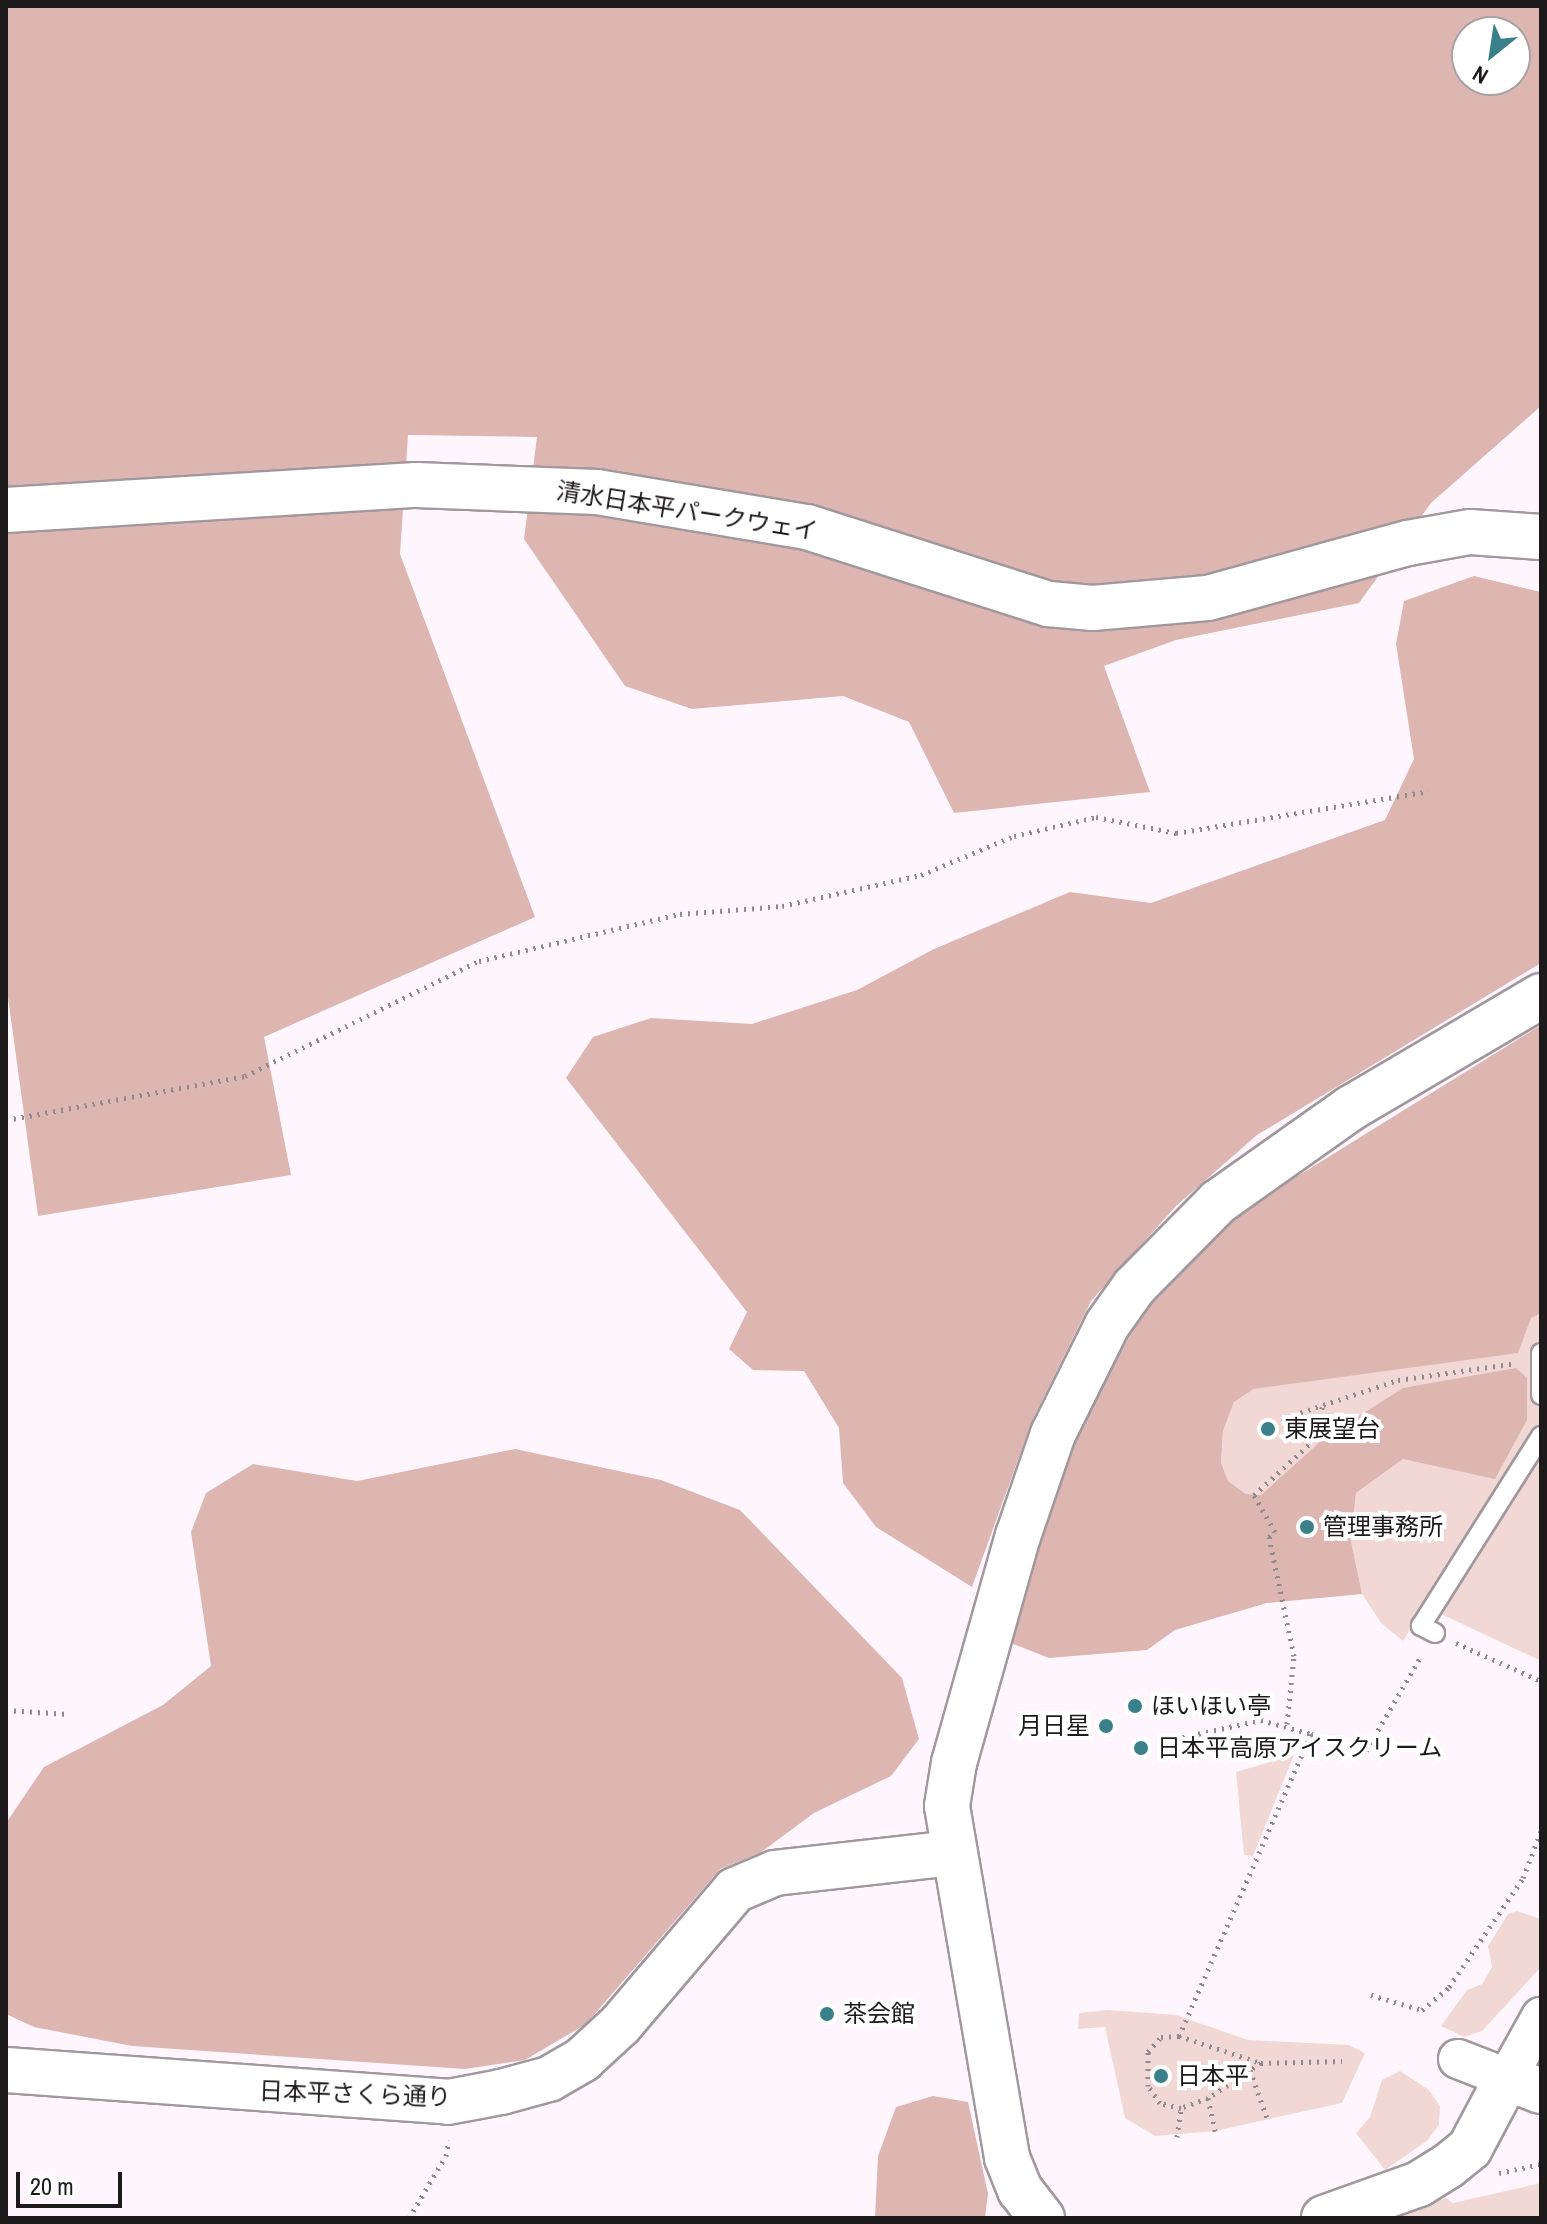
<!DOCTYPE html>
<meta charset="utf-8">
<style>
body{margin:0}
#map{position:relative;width:1547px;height:2224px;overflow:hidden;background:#fff6fd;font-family:"Archivo Narrow","Noto Sans JP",sans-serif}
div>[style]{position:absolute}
.green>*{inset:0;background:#f1d8d5}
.forest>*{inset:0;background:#ddb5b1}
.path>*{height:5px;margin-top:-2.5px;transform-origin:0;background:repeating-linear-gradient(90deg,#908a8f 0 2px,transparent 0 8px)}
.roads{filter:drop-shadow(2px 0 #a1989e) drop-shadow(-2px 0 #a1989e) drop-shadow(0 2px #a1989e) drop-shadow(0 -2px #a1989e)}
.lane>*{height:18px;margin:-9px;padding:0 9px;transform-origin:9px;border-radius:9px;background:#fff}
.street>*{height:38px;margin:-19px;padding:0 19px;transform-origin:19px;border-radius:19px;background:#fff}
.secondary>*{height:44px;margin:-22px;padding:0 22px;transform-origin:22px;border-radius:22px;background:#fff}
.dots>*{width:22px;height:22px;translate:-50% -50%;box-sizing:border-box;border:4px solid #fff;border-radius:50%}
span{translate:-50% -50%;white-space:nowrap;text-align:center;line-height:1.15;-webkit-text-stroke:8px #fff;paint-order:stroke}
.street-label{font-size:24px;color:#1d1a1c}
.poi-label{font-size:24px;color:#1d1a1c}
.left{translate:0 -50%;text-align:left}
.right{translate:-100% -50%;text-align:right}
.frame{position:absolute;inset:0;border:8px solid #1d1a1c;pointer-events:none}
.north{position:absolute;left:1451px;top:16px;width:80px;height:80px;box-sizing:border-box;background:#fff;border:2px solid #a5a3a4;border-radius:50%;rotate:210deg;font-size:22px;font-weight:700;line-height:32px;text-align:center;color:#1d1a1c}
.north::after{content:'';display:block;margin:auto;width:28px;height:36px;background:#39808a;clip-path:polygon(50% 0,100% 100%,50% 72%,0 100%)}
.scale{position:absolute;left:16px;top:2172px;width:106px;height:36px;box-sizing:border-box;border:4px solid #1d1a1c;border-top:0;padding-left:10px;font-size:24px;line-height:28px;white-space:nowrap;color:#1d1a1c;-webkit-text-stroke:6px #fff;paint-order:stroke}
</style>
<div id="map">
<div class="green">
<i style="clip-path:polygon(1541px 1313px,1541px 1661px,1424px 1606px,1403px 1641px,1381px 1623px,1362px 1594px,1351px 1541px,1356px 1493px,1403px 1459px,1323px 1439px,1261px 1495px,1246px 1494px,1228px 1481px,1221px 1462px,1223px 1431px,1234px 1402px,1254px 1389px,1307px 1381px)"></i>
<i style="clip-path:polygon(1294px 1755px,1253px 1856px,1244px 1855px,1236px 1772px)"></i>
<i style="clip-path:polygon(1517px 1911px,1541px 1919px,1541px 1967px,1482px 2031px,1464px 2037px,1441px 2026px,1467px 1990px,1482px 1984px,1492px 1967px,1488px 1946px,1508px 1914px)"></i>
<i style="clip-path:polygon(1108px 2010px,1176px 2015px,1248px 2040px,1349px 2045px,1365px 2053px,1342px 2103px,1215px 2131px,1155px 2136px,1125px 2118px,1105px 2027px,1078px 2029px,1079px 2013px)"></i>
<i style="clip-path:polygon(1400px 2071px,1429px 2090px,1440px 2106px,1439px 2125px,1427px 2141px,1385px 2170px,1356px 2133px,1370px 2117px,1382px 2080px)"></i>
<i style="clip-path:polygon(1541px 2183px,1541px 2218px,1395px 2218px,1446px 2198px,1453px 2203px)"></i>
</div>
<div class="forest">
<i style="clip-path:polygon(evenodd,6px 6px,1541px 6px,1541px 406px,1431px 503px,1359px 603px,1176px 640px,1104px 666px,1150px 792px,954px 813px,909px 722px,843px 696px,692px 709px,625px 686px,524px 539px,537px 437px,408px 435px,400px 554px,535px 917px,264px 1037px,291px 1175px,38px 1216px,6px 983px,6px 6px,1467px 32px,1515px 32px,1515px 80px,1467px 80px,1467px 32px)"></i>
<i style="clip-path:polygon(1474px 576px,1541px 592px,1541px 963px,1257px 1135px,1176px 1206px,1091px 1301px,1032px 1421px,972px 1587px,876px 1527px,843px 1483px,839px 1428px,804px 1371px,753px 1370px,729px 1349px,747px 1312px,566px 1078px,593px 1037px,651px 1018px,752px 1024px,857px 990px,934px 949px,1070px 892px,1151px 903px,1385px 820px,1414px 759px,1396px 644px,1404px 601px)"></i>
<i style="clip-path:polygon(1541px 1025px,1541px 1313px,1531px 1318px,1518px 1353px,1254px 1389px,1234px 1402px,1223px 1431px,1221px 1462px,1228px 1481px,1246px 1494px,1261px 1495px,1323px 1439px,1403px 1388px,1516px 1368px,1527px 1378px,1527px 1420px,1495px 1479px,1403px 1459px,1356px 1493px,1351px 1541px,1362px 1594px,1267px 1603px,1175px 1630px,1147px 1650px,1049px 1658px,1008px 1642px,1069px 1446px,1141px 1315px,1238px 1213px)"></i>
<i style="clip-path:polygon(515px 1449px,661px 1480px,740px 1510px,902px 1678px,919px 1739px,891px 1776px,814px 1813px,760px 1853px,720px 1869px,586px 2024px,525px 2060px,465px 2069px,132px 2046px,34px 2027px,6px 2014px,6px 1823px,44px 1767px,163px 1705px,211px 1666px,191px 1532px,206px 1493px,253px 1464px,357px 1481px)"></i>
<i style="clip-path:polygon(933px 2096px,968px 2102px,988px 2194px,985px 2218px,875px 2218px,878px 2156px,896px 2107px)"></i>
</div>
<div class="path">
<i style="left:6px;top:1120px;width:243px;rotate:-10.4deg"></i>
<i style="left:245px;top:1076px;width:261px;rotate:-26.2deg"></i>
<i style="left:479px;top:961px;width:206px;rotate:-13.2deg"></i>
<i style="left:680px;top:914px;width:102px;rotate:-4.5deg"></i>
<i style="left:782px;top:906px;width:142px;rotate:-12.6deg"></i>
<i style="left:921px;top:875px;width:101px;rotate:-22.8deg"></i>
<i style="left:1014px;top:836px;width:84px;rotate:-13deg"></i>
<i style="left:1096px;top:817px;width:82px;rotate:11.3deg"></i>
<i style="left:1176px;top:833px;width:256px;rotate:-9.4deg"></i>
<i style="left:1268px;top:1429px;width:29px;rotate:-29deg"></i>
<i style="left:1293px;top:1415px;width:111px;rotate:-18.4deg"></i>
<i style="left:1398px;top:1380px;width:120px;rotate:-8.1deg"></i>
<i style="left:1456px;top:1643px;width:93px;rotate:24.1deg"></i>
<i style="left:6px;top:1710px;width:62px;rotate:3.7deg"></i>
<i style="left:1287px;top:1724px;width:68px;rotate:-84.1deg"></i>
<i style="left:1294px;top:1656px;width:122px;rotate:-101.9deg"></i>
<i style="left:1269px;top:1537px;width:8px;rotate:-40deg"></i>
<i style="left:1275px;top:1532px;width:43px;rotate:-119.6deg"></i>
<i style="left:1254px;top:1495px;width:81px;rotate:-42.5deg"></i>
<i style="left:1314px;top:1440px;width:34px;rotate:-76deg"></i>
<i style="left:1311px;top:1734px;width:58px;rotate:17.2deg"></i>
<i style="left:1366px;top:1751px;width:110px;rotate:-59.9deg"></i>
<i style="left:1175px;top:1739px;width:88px;rotate:-12.5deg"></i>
<i style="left:1261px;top:1720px;width:52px;rotate:15.6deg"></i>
<i style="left:1311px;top:1734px;width:330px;rotate:113.6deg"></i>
<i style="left:1371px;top:1995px;width:53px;rotate:16.4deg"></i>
<i style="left:1422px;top:2010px;width:35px;rotate:-40deg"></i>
<i style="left:1449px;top:1987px;width:132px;rotate:-55.8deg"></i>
<i style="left:1523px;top:1878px;width:50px;rotate:-69deg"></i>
<i style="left:1261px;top:2063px;width:64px;rotate:146.6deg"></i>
<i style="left:1208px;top:2098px;width:29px;rotate:160deg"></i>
<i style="left:1181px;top:2108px;width:22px;rotate:-167deg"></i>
<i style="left:1160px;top:2103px;width:21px;rotate:-125deg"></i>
<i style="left:1148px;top:2086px;width:34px;rotate:-90deg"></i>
<i style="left:1148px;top:2052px;width:20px;rotate:-49deg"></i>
<i style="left:1161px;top:2037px;width:18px;rotate:-3deg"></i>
<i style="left:1179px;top:2036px;width:86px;rotate:18.2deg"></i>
<i style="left:1261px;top:2063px;width:81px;rotate:-1.4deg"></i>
<i style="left:1250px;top:2070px;width:51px;rotate:70.5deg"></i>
<i style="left:1208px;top:2098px;width:34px;rotate:78deg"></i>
<i style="left:1177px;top:2137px;width:29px;rotate:-82deg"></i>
<i style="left:1499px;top:2173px;width:43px;rotate:-12.1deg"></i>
<i style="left:409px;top:2218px;width:72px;rotate:-59.2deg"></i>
<i style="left:446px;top:2156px;width:16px;rotate:-79deg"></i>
</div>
<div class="roads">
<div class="lane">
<i style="left:1541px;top:1353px;width:42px;rotate:90deg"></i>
<i style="left:1435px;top:1633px;width:16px;rotate:-153deg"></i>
<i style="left:1421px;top:1626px;width:225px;rotate:-57.7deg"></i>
</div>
<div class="street">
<i style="left:1458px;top:2059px;width:53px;rotate:21.2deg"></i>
<i style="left:1507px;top:2078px;width:70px;rotate:-60.9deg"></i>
</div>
<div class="secondary">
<i style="left:6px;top:510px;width:411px;rotate:-3.5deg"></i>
<i style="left:416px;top:485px;width:181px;rotate:2.2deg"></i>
<i style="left:597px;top:492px;width:213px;rotate:9.5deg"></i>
<i style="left:807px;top:527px;width:254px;rotate:17.7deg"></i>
<i style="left:1049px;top:604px;width:44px;rotate:5.2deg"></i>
<i style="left:1093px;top:608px;width:115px;rotate:-5deg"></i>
<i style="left:1208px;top:598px;width:207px;rotate:-15.4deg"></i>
<i style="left:1408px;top:543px;width:63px;rotate:-10.1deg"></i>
<i style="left:1470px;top:532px;width:71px;rotate:4deg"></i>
<i style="left:6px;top:2070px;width:443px;rotate:4.1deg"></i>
<i style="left:448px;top:2102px;width:54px;rotate:-10.7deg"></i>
<i style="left:501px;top:2092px;width:50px;rotate:-15.2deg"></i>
<i style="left:549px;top:2079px;width:39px;rotate:-30deg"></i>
<i style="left:583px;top:2059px;width:50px;rotate:-42.6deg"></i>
<i style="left:620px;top:2025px;width:177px;rotate:-49.6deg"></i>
<i style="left:735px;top:1890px;width:43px;rotate:-23deg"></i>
<i style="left:775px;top:1873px;width:178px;rotate:-6.4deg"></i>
<i style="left:1042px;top:2218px;width:36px;rotate:-128deg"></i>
<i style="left:1020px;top:2190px;width:35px;rotate:-112deg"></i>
<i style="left:1007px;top:2157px;width:356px;rotate:-99.7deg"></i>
<i style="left:947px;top:1806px;width:44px;rotate:-80.8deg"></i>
<i style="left:954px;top:1763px;width:236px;rotate:-74.3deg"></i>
<i style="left:1018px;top:1536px;width:108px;rotate:-71.1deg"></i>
<i style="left:1053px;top:1434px;width:122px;rotate:-63.6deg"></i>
<i style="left:1107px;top:1325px;width:47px;rotate:-54.6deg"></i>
<i style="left:1134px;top:1287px;width:120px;rotate:-45.3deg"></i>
<i style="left:1218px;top:1202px;width:163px;rotate:-35.3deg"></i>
<i style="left:1351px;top:1108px;width:221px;rotate:-30.5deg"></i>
<i style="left:1324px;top:2218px;width:101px;rotate:-19.7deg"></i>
<i style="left:1419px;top:2184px;width:34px;rotate:-32deg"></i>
<i style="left:1448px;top:2166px;width:28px;rotate:-39deg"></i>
<i style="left:1470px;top:2148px;width:79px;rotate:-62.1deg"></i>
<i style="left:1507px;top:2078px;width:36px;rotate:21deg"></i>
</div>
</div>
<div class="dots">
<i style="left:1268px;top:1429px;background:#39808a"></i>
<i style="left:1307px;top:1527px;background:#39808a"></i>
<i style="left:1135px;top:1706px;background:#39808a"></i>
<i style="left:1106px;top:1726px;background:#39808a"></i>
<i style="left:1141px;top:1748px;background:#39808a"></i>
<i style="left:827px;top:2014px;background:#39808a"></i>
<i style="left:1161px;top:2076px;background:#39808a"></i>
</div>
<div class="street-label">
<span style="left:687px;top:511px;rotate:9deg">清水日本平パークウェイ</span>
<span style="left:355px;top:2094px;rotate:2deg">日本平さくら通り</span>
</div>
<div class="poi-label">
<span class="left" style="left:1284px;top:1429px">東展望台</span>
<span class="left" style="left:1323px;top:1527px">管理事務所</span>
<span class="left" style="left:1151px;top:1706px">ほいほい亭</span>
<span class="right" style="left:1090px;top:1726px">月日星</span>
<span class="left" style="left:1157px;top:1748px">日本平高原アイスクリーム</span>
<span class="left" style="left:843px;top:2014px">茶会館</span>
<span class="left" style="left:1177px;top:2076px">日本平</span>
</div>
<div class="frame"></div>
<div class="north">N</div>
<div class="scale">20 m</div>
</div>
